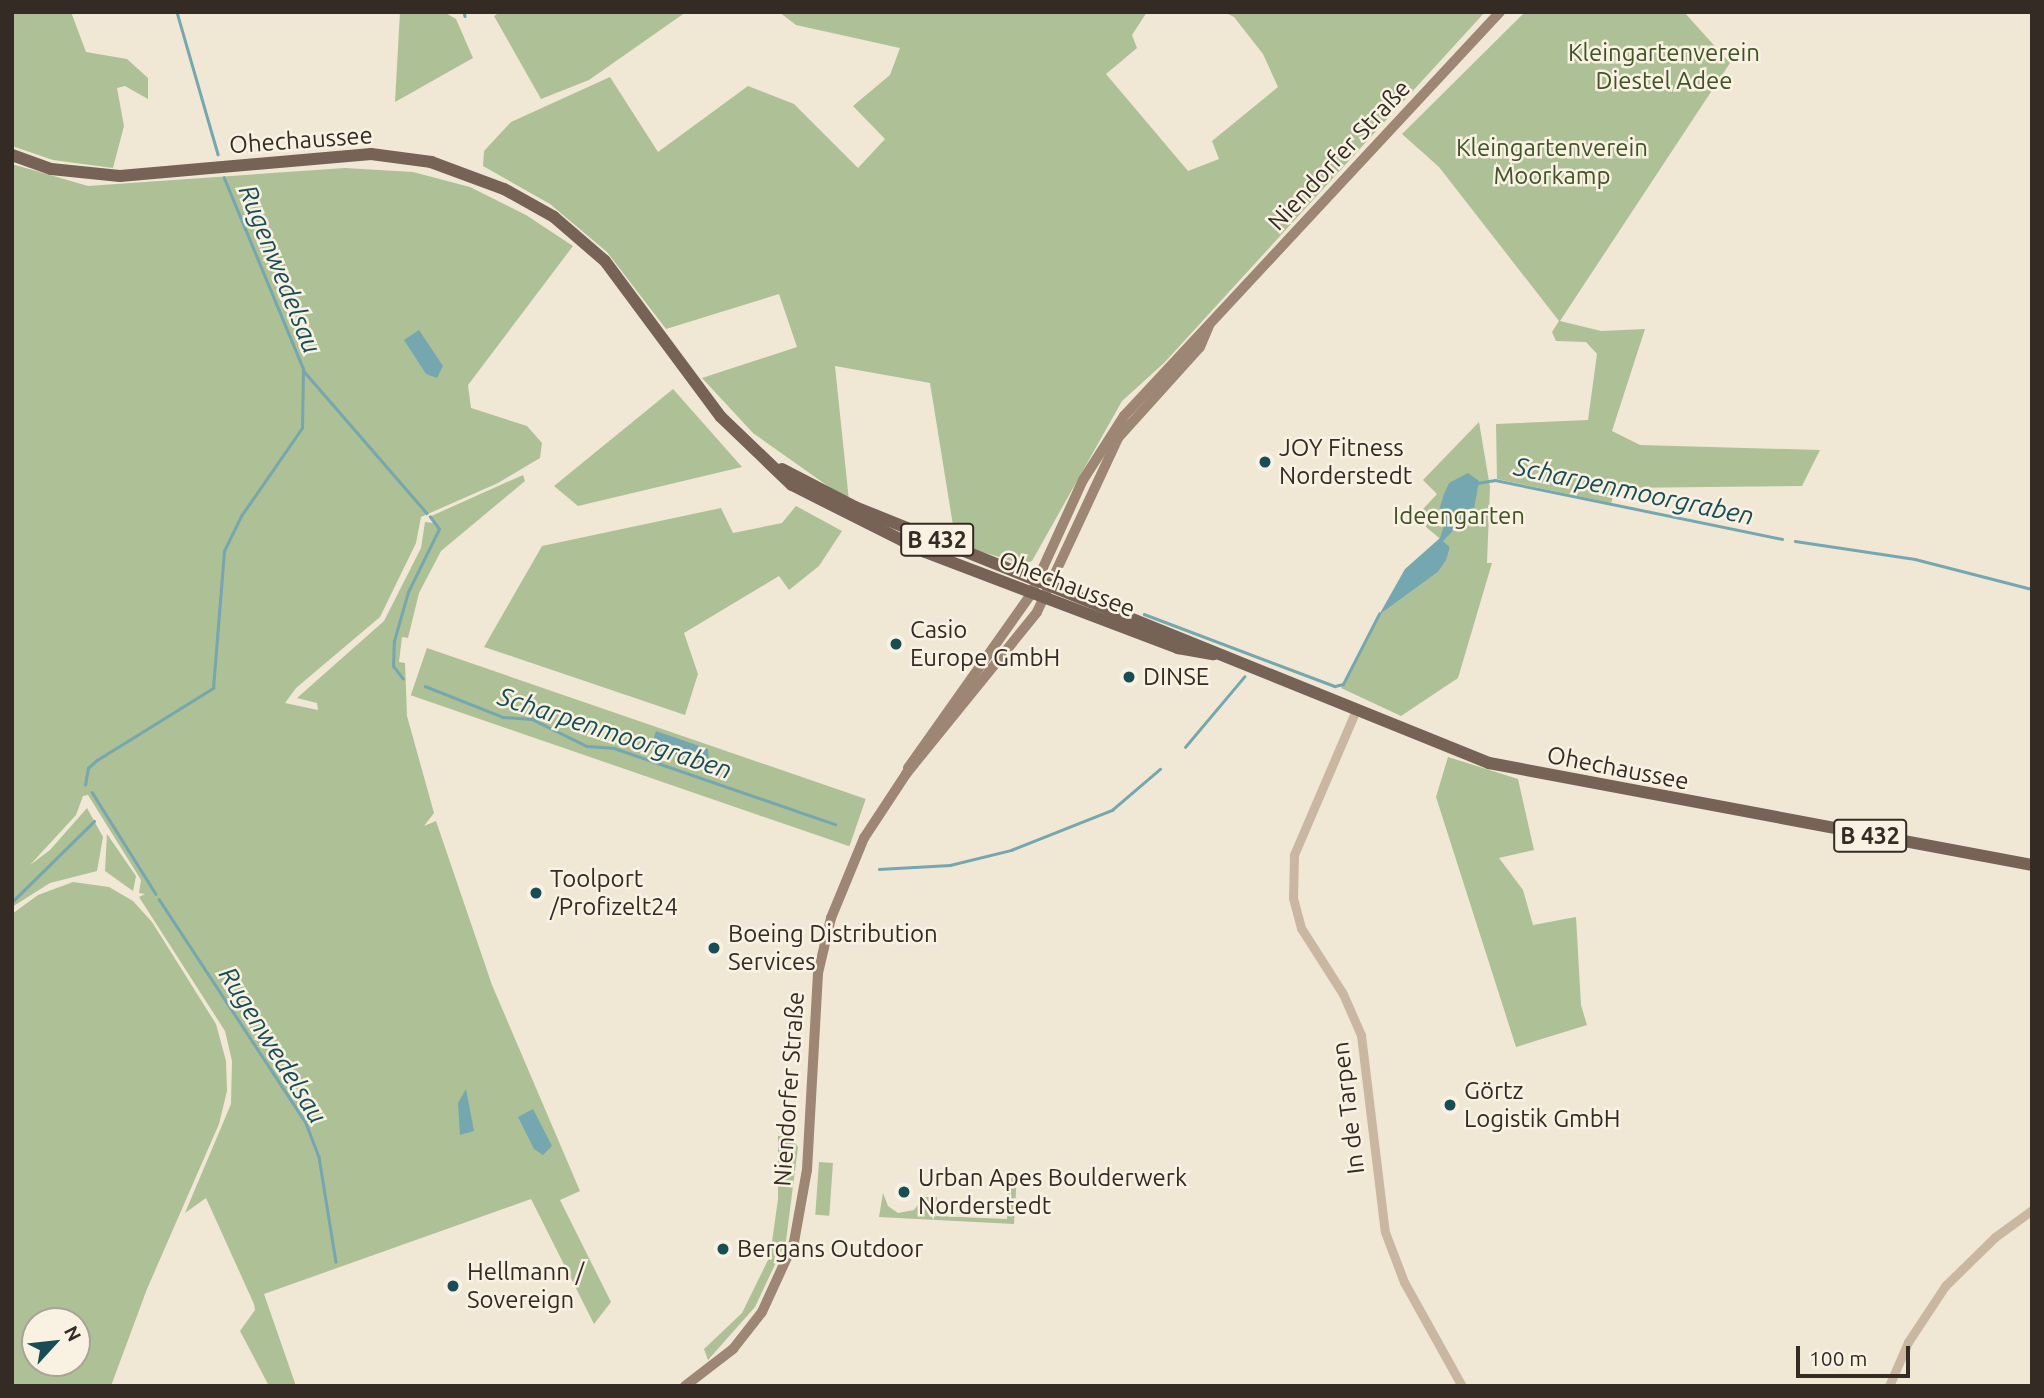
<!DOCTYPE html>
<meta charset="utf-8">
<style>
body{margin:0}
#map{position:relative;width:2044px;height:1398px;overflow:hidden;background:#f1e7d5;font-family:Ubuntu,sans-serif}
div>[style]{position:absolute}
.green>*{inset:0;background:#aec095;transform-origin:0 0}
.water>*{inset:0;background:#74a7af}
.stream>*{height:2.5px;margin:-1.25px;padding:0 1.25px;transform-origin:1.25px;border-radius:1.25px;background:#74a7af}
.tertiary>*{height:9px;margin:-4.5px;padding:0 4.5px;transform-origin:4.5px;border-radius:4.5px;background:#c9b7a1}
.secondary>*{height:10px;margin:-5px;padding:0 5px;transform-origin:5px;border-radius:5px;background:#9d8673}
.primary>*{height:12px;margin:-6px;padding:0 6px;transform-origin:6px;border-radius:6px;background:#766355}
.dots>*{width:19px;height:19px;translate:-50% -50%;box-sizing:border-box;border:4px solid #f9f1e2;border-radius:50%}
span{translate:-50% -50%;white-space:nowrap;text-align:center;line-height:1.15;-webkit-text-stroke:5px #f9f1e2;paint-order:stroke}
.shield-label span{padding:2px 5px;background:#f9f1e2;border:2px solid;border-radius:5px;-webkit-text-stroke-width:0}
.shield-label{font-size:23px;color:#342b24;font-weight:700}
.park-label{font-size:24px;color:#3f5327}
.street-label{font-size:24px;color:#342b24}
.poi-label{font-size:24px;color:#342b24}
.left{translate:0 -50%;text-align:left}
.water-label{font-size:26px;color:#194d56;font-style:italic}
.frame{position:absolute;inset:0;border:14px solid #342b24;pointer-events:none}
.north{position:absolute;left:21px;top:1307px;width:70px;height:70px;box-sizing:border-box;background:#f9f1e2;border:2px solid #aaa296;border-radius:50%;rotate:63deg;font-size:19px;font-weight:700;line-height:28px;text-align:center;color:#342b24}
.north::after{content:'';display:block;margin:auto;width:24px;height:32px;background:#194d56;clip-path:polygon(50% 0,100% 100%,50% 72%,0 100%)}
.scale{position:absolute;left:1796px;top:1346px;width:114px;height:32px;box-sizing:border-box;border:4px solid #342b24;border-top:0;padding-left:9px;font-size:21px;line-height:24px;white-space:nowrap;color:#342b24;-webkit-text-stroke:5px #f9f1e2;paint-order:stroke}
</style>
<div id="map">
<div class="green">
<i style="clip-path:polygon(12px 12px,71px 12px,86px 52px,127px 59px,148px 78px,148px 99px,125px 86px,117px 88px,124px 126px,113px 168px,53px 160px,12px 146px)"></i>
<i style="clip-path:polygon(400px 12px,444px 12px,456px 19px,473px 58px,395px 102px)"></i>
<i style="clip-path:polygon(500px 12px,686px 12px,589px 80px,541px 99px,494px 16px)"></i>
<i style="clip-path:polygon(779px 12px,1147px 12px,1132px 35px,1137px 48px,1106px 74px,1188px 171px,1219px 159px,1212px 141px,1278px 87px,1263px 54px,1234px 17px,1224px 12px,1485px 12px,1164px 363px,1122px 401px,1032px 561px,1022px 564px,956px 544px,930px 383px,835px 366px,849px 501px,753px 433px,702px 378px,797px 347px,779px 294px,666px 329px,607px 252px,550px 204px,483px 166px,484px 151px,511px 122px,610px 77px,658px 152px,748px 86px,794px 104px,858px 168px,885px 139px,853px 106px,890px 75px,900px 48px,796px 25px)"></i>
<i style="clip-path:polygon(1525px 12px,1684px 12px,1730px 63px,1560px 321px,1601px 331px,1645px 329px,1612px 431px,1640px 445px,1820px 450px,1802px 486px,1616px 488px,1611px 503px,1497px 479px,1496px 424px,1588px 420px,1597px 354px,1586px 342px,1556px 341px,1552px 332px,1559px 321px,1439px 167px,1402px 134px)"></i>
<i style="clip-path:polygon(12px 164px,88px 186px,345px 168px,413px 172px,470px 187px,526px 215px,573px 246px,468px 385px,471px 408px,527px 426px,542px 443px,540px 458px,498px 483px,421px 517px,416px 543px,380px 617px,296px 688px,285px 703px,318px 710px,317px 703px,297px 698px,384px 621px,421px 548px,425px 522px,433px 523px,429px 517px,523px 475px,525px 481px,441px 551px,419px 593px,408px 638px,402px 637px,399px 662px,405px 663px,407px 716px,434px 813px,424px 826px,436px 821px,492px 985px,580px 1191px,560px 1200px,611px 1302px,594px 1324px,531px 1199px,264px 1294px,296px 1386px,269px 1386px,240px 1331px,255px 1310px,254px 1304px,206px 1198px,185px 1213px,231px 1104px,232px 1061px,225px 1031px,139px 897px,145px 894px,139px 893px,141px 880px,88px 795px,83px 796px,76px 815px,30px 865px,50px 850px,87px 808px,103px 837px,97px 871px,50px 883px,12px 907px)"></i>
<i style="clip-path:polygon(673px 389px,742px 467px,578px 506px,554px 486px)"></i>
<i style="clip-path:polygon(1479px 422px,1490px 487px,1487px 563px,1492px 563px,1458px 678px,1401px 716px,1341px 688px,1379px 615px,1438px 572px,1450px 547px,1426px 527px,1429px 515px,1423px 509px,1437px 494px,1423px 480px)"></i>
<i style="clip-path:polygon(796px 506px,842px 531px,819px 566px,789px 590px,779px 576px,684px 633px,698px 674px,685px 715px,484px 647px,542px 546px,721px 508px,733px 533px,782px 523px)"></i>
<i style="left:427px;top:648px;width:464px;height:50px;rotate:19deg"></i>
<i style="clip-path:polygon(1448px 757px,1518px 779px,1534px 850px,1499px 858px,1523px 890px,1533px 925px,1576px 917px,1581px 1005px,1587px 1025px,1516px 1047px,1436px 797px)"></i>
<i style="clip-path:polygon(107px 834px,136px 876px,133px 891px,105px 871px)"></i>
<i style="clip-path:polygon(evenodd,73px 882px,109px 887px,133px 901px,152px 922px,216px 1024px,226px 1061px,227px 1091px,219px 1124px,147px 1289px,111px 1386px,12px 1386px,12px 914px,38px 895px,73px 882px,35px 1321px,77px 1321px,77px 1363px,35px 1363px,35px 1321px)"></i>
<i style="clip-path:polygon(778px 1136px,791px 1137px,798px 1147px,786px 1241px,755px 1307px,708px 1360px,704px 1349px,742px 1313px,770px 1256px,778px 1199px)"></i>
<i style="left:819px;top:1162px;width:14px;height:53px;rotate:4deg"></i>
<i style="clip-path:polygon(1017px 1174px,1014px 1224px,879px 1217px,883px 1193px,888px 1206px,898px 1213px,914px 1210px,924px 1197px,937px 1197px,936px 1216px,1007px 1219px,1009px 1179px)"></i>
</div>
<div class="water">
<i style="clip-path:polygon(419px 330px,443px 366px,437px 378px,426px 374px,404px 340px)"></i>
<i style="clip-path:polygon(1468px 473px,1479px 481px,1474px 509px,1443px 541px,1450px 547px,1446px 560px,1438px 572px,1379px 615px,1405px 569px,1440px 538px,1445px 523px,1440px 507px,1444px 494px,1449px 483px)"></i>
<i style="clip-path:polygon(656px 731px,708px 749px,709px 760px,703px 764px,651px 746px)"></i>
<i style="clip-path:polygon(466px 1089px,474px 1131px,460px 1135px,458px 1103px)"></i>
<i style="clip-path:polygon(533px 1109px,552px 1146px,543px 1155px,534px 1149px,518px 1117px)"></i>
</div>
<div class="stream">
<i style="left:177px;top:12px;width:148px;rotate:73.9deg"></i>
<i style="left:464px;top:12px;width:4px;rotate:76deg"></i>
<i style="left:303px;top:370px;width:189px;rotate:49.1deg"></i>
<i style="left:1477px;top:483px;width:18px;rotate:-9deg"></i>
<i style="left:1495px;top:480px;width:293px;rotate:11.6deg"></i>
<i style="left:1795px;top:541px;width:121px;rotate:8.5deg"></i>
<i style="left:1915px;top:559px;width:121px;rotate:14.4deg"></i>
<i style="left:1144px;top:614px;width:204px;rotate:20.7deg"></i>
<i style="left:1335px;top:686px;width:8px;rotate:-14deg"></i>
<i style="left:1343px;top:684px;width:79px;rotate:-62.8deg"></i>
<i style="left:403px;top:679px;width:16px;rotate:-128deg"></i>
<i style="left:393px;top:666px;width:25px;rotate:-88deg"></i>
<i style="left:394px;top:641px;width:51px;rotate:-74.1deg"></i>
<i style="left:408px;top:592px;width:70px;rotate:-63.8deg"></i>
<i style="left:439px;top:529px;width:15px;rotate:-127deg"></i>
<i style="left:425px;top:686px;width:84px;rotate:21.7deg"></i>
<i style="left:503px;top:717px;width:29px;rotate:4deg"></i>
<i style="left:532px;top:719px;width:61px;rotate:26.1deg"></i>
<i style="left:587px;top:746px;width:27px;rotate:4deg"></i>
<i style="left:614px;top:748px;width:234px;rotate:19deg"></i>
<i style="left:1185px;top:747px;width:92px;rotate:-49.9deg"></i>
<i style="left:85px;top:785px;width:17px;rotate:-80deg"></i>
<i style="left:88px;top:768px;width:12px;rotate:-42deg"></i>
<i style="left:97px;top:760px;width:137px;rotate:-31.8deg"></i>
<i style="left:213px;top:688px;width:137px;rotate:-85.4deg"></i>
<i style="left:224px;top:551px;width:39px;rotate:-64deg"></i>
<i style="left:241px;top:516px;width:107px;rotate:-55.3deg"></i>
<i style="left:302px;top:428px;width:59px;rotate:-89deg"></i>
<i style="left:303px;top:369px;width:207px;rotate:-112.5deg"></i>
<i style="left:92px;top:792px;width:120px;rotate:57.9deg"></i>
<i style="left:879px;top:869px;width:71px;rotate:-3.2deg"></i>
<i style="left:950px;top:865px;width:63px;rotate:-13.8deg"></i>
<i style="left:1011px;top:850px;width:109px;rotate:-21.6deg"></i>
<i style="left:1112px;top:810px;width:63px;rotate:-40.5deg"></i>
<i style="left:159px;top:899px;width:268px;rotate:56.7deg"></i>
<i style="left:306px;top:1123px;width:36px;rotate:69deg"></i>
<i style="left:319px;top:1157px;width:106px;rotate:80.8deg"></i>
<i style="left:12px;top:902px;width:115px;rotate:-44.6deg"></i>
</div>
<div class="tertiary">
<i style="left:1356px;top:710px;width:158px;rotate:113.2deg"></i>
<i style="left:1294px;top:855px;width:43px;rotate:91.3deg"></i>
<i style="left:1293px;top:898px;width:31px;rotate:75deg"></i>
<i style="left:1301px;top:928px;width:78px;rotate:57.5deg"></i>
<i style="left:1343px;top:994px;width:45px;rotate:66.3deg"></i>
<i style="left:1361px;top:1035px;width:198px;rotate:83.1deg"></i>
<i style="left:1385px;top:1232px;width:53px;rotate:69.2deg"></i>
<i style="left:1404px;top:1282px;width:119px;rotate:60.9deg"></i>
<i style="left:1889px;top:1386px;width:48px;rotate:-66.6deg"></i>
<i style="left:1908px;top:1342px;width:67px;rotate:-56.5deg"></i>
<i style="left:1945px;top:1286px;width:70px;rotate:-44.4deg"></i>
<i style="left:1995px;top:1237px;width:46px;rotate:-36.1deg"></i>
</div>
<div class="secondary">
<i style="left:908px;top:768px;width:213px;rotate:-54.7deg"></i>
<i style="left:1031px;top:594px;width:125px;rotate:-65.5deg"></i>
<i style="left:1083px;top:480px;width:76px;rotate:-57.4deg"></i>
<i style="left:1124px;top:416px;width:552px;rotate:-47.06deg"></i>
<i style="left:685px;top:1386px;width:61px;rotate:-37.6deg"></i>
<i style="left:733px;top:1349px;width:47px;rotate:-51.9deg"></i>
<i style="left:762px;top:1312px;width:77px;rotate:-65.4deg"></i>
<i style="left:794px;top:1242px;width:73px;rotate:-79.8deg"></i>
<i style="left:807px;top:1170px;width:197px;rotate:-86.8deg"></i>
<i style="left:818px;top:973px;width:57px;rotate:-76.7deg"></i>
<i style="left:831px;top:918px;width:87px;rotate:-67.6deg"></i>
<i style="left:864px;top:838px;width:77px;rotate:-56.7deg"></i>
<i style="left:906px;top:774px;width:208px;rotate:-51deg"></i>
<i style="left:1037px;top:612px;width:192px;rotate:-65deg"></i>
<i style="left:1118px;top:438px;width:122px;rotate:-48deg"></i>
<i style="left:1200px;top:347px;width:23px;rotate:-67deg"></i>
</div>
<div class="primary">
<i style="left:12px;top:155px;width:41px;rotate:19.7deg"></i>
<i style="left:51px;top:169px;width:69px;rotate:5.8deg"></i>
<i style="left:120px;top:176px;width:252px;rotate:-5deg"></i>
<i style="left:371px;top:154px;width:61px;rotate:7.6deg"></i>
<i style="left:431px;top:162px;width:78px;rotate:20.3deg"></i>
<i style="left:504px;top:189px;width:57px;rotate:29.2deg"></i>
<i style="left:554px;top:217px;width:67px;rotate:40.8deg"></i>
<i style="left:605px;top:261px;width:194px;rotate:53.4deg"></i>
<i style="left:721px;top:417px;width:98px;rotate:43.8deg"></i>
<i style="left:792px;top:485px;width:149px;rotate:26.7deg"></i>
<i style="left:925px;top:552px;width:271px;rotate:20.8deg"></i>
<i style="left:1178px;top:648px;width:36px;rotate:10deg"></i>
<i style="left:782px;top:469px;width:82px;rotate:27.5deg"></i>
<i style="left:855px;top:507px;width:684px;rotate:21.99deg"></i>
<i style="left:1489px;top:763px;width:552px;rotate:10.64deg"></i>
</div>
<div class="dots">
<i style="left:1265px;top:462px;background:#194d56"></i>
<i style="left:896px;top:644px;background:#194d56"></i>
<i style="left:1129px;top:677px;background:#194d56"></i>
<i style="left:536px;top:893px;background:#194d56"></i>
<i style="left:714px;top:948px;background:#194d56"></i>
<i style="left:1450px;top:1105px;background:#194d56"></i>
<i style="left:904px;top:1192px;background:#194d56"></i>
<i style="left:723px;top:1249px;background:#194d56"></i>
<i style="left:453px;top:1286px;background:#194d56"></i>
</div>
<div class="shield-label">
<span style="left:937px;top:540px">B 432</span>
<span style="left:1870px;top:836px">B 432</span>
</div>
<div class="park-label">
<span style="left:1664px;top:67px">Kleingartenverein<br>Diestel Adee</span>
<span style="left:1552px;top:162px">Kleingartenverein<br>Moorkamp</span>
<span style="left:1459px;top:516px">Ideengarten</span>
</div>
<div class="street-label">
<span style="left:301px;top:140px;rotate:-4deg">Ohechaussee</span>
<span style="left:1339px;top:155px;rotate:-47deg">Niendorfer Straße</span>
<span style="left:1067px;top:584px;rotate:21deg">Ohechaussee</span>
<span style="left:1618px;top:768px;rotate:11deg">Ohechaussee</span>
<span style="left:789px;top:1089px;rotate:-86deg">Niendorfer Straße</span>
<span style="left:1348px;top:1108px;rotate:-97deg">In de Tarpen</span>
</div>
<div class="poi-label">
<span class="left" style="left:1279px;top:462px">JOY Fitness<br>Norderstedt</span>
<span class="left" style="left:910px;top:644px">Casio<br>Europe GmbH</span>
<span class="left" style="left:1143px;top:677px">DINSE</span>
<span class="left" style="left:550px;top:893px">Toolport<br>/Profizelt24</span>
<span class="left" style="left:728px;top:948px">Boeing Distribution<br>Services</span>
<span class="left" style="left:1464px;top:1105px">Görtz<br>Logistik GmbH</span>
<span class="left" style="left:918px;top:1192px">Urban Apes Boulderwerk<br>Norderstedt</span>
<span class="left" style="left:737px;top:1249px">Bergans Outdoor</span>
<span class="left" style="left:467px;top:1286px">Hellmann /<br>Sovereign</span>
</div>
<div class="water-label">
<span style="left:280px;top:269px;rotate:68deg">Rugenwedelsau</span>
<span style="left:1634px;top:491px;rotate:12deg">Scharpenmoorgraben</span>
<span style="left:615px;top:733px;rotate:18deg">Scharpenmoorgraben</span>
<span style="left:273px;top:1045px;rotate:58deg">Rugenwedelsau</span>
</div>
<div class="frame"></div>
<div class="north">N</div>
<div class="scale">100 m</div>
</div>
